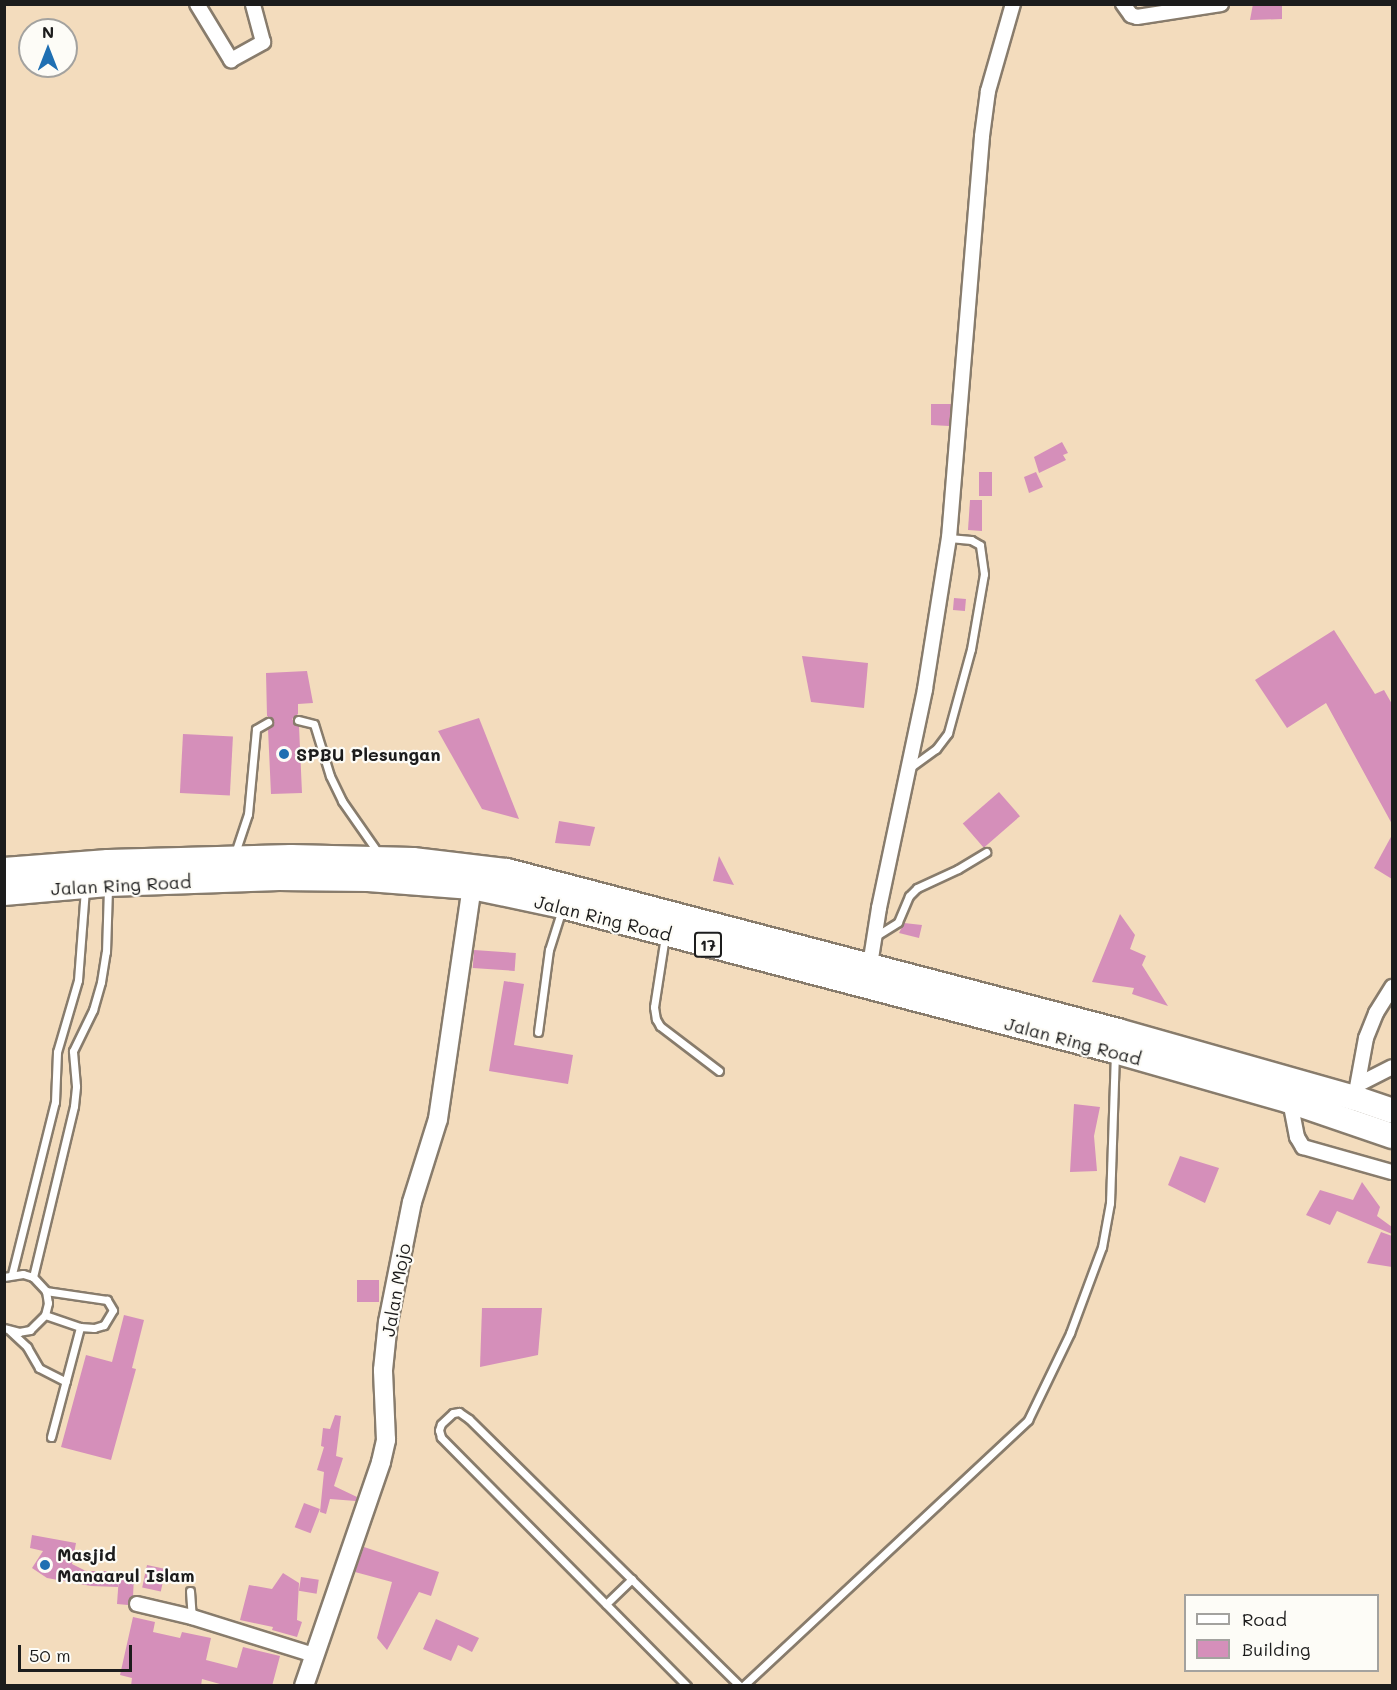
<!DOCTYPE html>
<style>
body{margin:0}
#map{position:relative;width:1397px;height:1690px;overflow:hidden;background:#f3dcbd;font-family:Mali,sans-serif}
div>[style]{position:absolute}
.building>*{inset:0;background:#d58fba;transform-origin:0 0}
.roads{filter:drop-shadow(2px 0 #887c6c) drop-shadow(-2px 0 #887c6c) drop-shadow(0 2px #887c6c) drop-shadow(0 -2px #887c6c)}
.lane>*{height:7px;margin:-3.5px;padding:0 3.5px;transform-origin:3.5px;border-radius:3.5px;background:#fff}
.street>*{height:14px;margin:-7px;padding:0 7px;transform-origin:7px;border-radius:7px;background:#fff}
.secondary>*{height:18px;margin:-9px;padding:0 9px;transform-origin:9px;border-radius:9px;background:#fff}
.highway>*{height:24px;margin:-12px;padding:0 12px;transform-origin:12px;border-radius:12px;background:#fff}
.dots>*{width:16px;height:16px;translate:-50% -50%;box-sizing:border-box;border:3px solid #fdfcf7;border-radius:50%}
span{translate:-50% -50%;white-space:nowrap;text-align:center;line-height:1.15;-webkit-text-stroke:4.5px #fdfcf7;paint-order:stroke}
.shield-label span{padding:2px 4px;background:#fdfcf7;border:2px solid;border-radius:4px;-webkit-text-stroke-width:0}
.shield-label{font-size:16px;color:#1c1c1c;font-weight:700}
.poi-label{font-size:18px;color:#1c1c1c;font-weight:700}
.left{translate:0 -50%;text-align:left}
.street-label{font-size:18px;color:#1c1c1c}
.frame{position:absolute;inset:0;border:6px solid #1c1c1c;pointer-events:none}
.legend{position:absolute;left:1184px;top:1594px;width:195px;height:78px;box-sizing:border-box;background:#fdfcf7;border:2px solid #a3a29f;margin:0;padding:8px 10px;list-style:none;font-size:18px;color:#1c1c1c}
.legend li{display:flex;align-items:center;gap:12px;height:30px}
.legend b{width:30px;border:2px solid #a3a29f}
.north{position:absolute;left:18px;top:18px;width:60px;height:60px;box-sizing:border-box;background:#fdfcf7;border:2px solid #a3a29f;border-radius:50%;rotate:0deg;font-size:16px;font-weight:700;line-height:24px;text-align:center;color:#1c1c1c}
.north::after{content:'';display:block;margin:auto;width:21px;height:27px;background:#1f6fb2;clip-path:polygon(50% 0,100% 100%,50% 72%,0 100%)}
.scale{position:absolute;left:18px;top:1645px;width:114px;height:27px;box-sizing:border-box;border:3px solid #1c1c1c;border-top:0;padding-left:8px;font-size:18px;line-height:21px;white-space:nowrap;color:#1c1c1c;-webkit-text-stroke:4px #fdfcf7;paint-order:stroke}
</style>
<div id="map">
<div class="building">
<i style="clip-path:polygon(1253px 4px,1282px 4px,1282px 19px,1250px 20px)"></i>
<i style="clip-path:polygon(931px 404px,951px 404px,949px 426px,931px 425px)"></i>
<i style="clip-path:polygon(1062px 442px,1068px 453px,1063px 455px,1066px 460px,1039px 473px,1034px 457px)"></i>
<i style="left:979px;top:472px;width:13px;height:24px"></i>
<i style="clip-path:polygon(1036px 472px,1043px 487px,1029px 493px,1024px 477px)"></i>
<i style="clip-path:polygon(970px 500px,982px 500px,982px 531px,968px 530px)"></i>
<i style="left:954px;top:598px;width:12px;height:12px;rotate:5deg"></i>
<i style="clip-path:polygon(1334px 630px,1375px 694px,1384px 690px,1392px 704px,1392px 824px,1326px 703px,1287px 728px,1255px 680px)"></i>
<i style="clip-path:polygon(802px 656px,868px 663px,864px 708px,811px 702px)"></i>
<i style="clip-path:polygon(307px 671px,313px 703px,298px 704px,298px 714px,292px 719px,299px 726px,302px 793px,271px 794px,268px 729px,274px 721px,267px 716px,266px 673px)"></i>
<i style="clip-path:polygon(479px 718px,519px 819px,482px 809px,438px 731px)"></i>
<i style="left:183px;top:734px;width:50px;height:59px;rotate:3deg"></i>
<i style="left:999px;top:792px;width:32px;height:48px;rotate:49deg"></i>
<i style="clip-path:polygon(559px 821px,595px 827px,590px 846px,555px 843px)"></i>
<i style="clip-path:polygon(1392px 835px,1392px 879px,1374px 868px)"></i>
<i style="clip-path:polygon(719px 856px,734px 885px,713px 881px)"></i>
<i style="clip-path:polygon(1120px 914px,1135px 935px,1130px 949px,1146px 956px,1142px 965px,1168px 1006px,1132px 994px,1134px 988px,1092px 982px)"></i>
<i style="clip-path:polygon(904px 923px,922px 925px,919px 938px,899px 933px)"></i>
<i style="left:474px;top:950px;width:42px;height:18px;rotate:4deg"></i>
<i style="clip-path:polygon(504px 981px,524px 984px,514px 1045px,573px 1055px,568px 1084px,489px 1071px)"></i>
<i style="clip-path:polygon(1074px 1104px,1100px 1107px,1094px 1136px,1097px 1171px,1070px 1172px)"></i>
<i style="clip-path:polygon(1180px 1156px,1219px 1168px,1205px 1203px,1168px 1185px)"></i>
<i style="clip-path:polygon(1362px 1182px,1380px 1207px,1377px 1216px,1392px 1227px,1392px 1234px,1337px 1211px,1330px 1225px,1306px 1215px,1320px 1190px,1353px 1200px)"></i>
<i style="clip-path:polygon(1381px 1232px,1392px 1236px,1392px 1267px,1367px 1263px)"></i>
<i style="left:357px;top:1280px;width:22px;height:22px"></i>
<i style="clip-path:polygon(482px 1308px,542px 1308px,538px 1355px,480px 1367px)"></i>
<i style="clip-path:polygon(124px 1315px,144px 1320px,132px 1368px,136px 1369px,111px 1460px,61px 1447px,86px 1355px,112px 1362px)"></i>
<i style="clip-path:polygon(335px 1415px,341px 1416px,336px 1456px,343px 1458px,334px 1486px,357px 1497px,356px 1501px,330px 1499px,326px 1514px,320px 1512px,324px 1472px,317px 1470px,324px 1447px,321px 1446px,323px 1428px,330px 1429px)"></i>
<i style="left:304px;top:1503px;width:17px;height:26px;rotate:21deg"></i>
<i style="clip-path:polygon(32px 1535px,76px 1543px,72px 1564px,86px 1571px,118px 1571px,118px 1587px,91px 1586px,47px 1578px,32px 1568px,43px 1551px,30px 1548px)"></i>
<i style="clip-path:polygon(364px 1547px,439px 1572px,431px 1596px,419px 1592px,387px 1650px,377px 1638px,392px 1582px,355px 1572px)"></i>
<i style="left:147px;top:1565px;width:19px;height:23px;rotate:12deg"></i>
<i style="clip-path:polygon(283px 1573px,299px 1583px,297px 1620px,302px 1622px,297px 1637px,272px 1630px,273px 1627px,240px 1620px,249px 1585px,272px 1589px)"></i>
<i style="clip-path:polygon(119px 1576px,134px 1577px,133px 1596px,128px 1605px,117px 1604px)"></i>
<i style="left:301px;top:1577px;width:18px;height:14px;rotate:9deg"></i>
<i style="clip-path:polygon(133px 1617px,155px 1622px,153px 1632px,180px 1638px,182px 1632px,211px 1638px,206px 1660px,237px 1668px,243px 1647px,280px 1656px,272px 1686px,227px 1686px,202px 1679px,201px 1686px,131px 1686px,132px 1678px,120px 1675px)"></i>
<i style="clip-path:polygon(436px 1619px,479px 1638px,472px 1652px,458px 1645px,451px 1661px,423px 1649px)"></i>
</div>
<div class="roads">
<div class="lane">
<i style="left:298px;top:720px;width:16px;rotate:14deg"></i>
<i style="left:314px;top:724px;width:54px;rotate:72.9deg"></i>
<i style="left:330px;top:776px;width:28px;rotate:64deg"></i>
<i style="left:342px;top:801px;width:65px;rotate:55.1deg"></i>
<i style="left:911px;top:767px;width:31px;rotate:-36deg"></i>
<i style="left:936px;top:749px;width:20px;rotate:-53deg"></i>
<i style="left:948px;top:733px;width:87px;rotate:-74.7deg"></i>
<i style="left:971px;top:649px;width:76px;rotate:-80.2deg"></i>
<i style="left:984px;top:574px;width:29px;rotate:-98deg"></i>
<i style="left:980px;top:545px;width:10px;rotate:-151deg"></i>
<i style="left:971px;top:540px;width:22px;rotate:-175deg"></i>
<i style="left:235px;top:853px;width:41px;rotate:-71.6deg"></i>
<i style="left:248px;top:814px;width:85px;rotate:-84.6deg"></i>
<i style="left:256px;top:729px;width:14px;rotate:-30deg"></i>
<i style="left:665px;top:936px;width:72px;rotate:98.8deg"></i>
<i style="left:654px;top:1007px;width:12px;rotate:81deg"></i>
<i style="left:656px;top:1019px;width:8px;rotate:60deg"></i>
<i style="left:660px;top:1026px;width:74px;rotate:37.3deg"></i>
<i style="left:876px;top:936px;width:26px;rotate:-32deg"></i>
<i style="left:898px;top:922px;width:28px;rotate:-67deg"></i>
<i style="left:909px;top:896px;width:11px;rotate:-45deg"></i>
<i style="left:917px;top:888px;width:45px;rotate:-24.9deg"></i>
<i style="left:958px;top:869px;width:33px;rotate:-31deg"></i>
<i style="left:538px;top:1032px;width:83px;rotate:-82.4deg"></i>
<i style="left:549px;top:950px;width:43px;rotate:-72.4deg"></i>
<i style="left:12px;top:1274px;width:177px;rotate:-76deg"></i>
<i style="left:55px;top:1102px;width:50px;rotate:-87.7deg"></i>
<i style="left:57px;top:1052px;width:75px;rotate:-73.7deg"></i>
<i style="left:78px;top:980px;width:91px;rotate:-85.6deg"></i>
<i style="left:4px;top:1277px;width:19px;rotate:-9deg"></i>
<i style="left:23px;top:1274px;width:10px;rotate:17deg"></i>
<i style="left:33px;top:1277px;width:19px;rotate:47deg"></i>
<i style="left:46px;top:1291px;width:12px;rotate:81deg"></i>
<i style="left:48px;top:1303px;width:12px;rotate:104deg"></i>
<i style="left:45px;top:1315px;width:21px;rotate:135deg"></i>
<i style="left:30px;top:1330px;width:11px;rotate:170deg"></i>
<i style="left:19px;top:1332px;width:16px;rotate:-165deg"></i>
<i style="left:33px;top:1277px;width:176px;rotate:-76.5deg"></i>
<i style="left:74px;top:1106px;width:20px;rotate:-84deg"></i>
<i style="left:76px;top:1086px;width:35px;rotate:-95deg"></i>
<i style="left:73px;top:1051px;width:46px;rotate:-64deg"></i>
<i style="left:93px;top:1010px;width:29px;rotate:-74deg"></i>
<i style="left:101px;top:982px;width:30px;rotate:-81deg"></i>
<i style="left:106px;top:952px;width:65px;rotate:-88.2deg"></i>
<i style="left:45px;top:1315px;width:37px;rotate:19deg"></i>
<i style="left:80px;top:1327px;width:14px;rotate:4deg"></i>
<i style="left:94px;top:1328px;width:10px;rotate:-17deg"></i>
<i style="left:104px;top:1325px;width:17px;rotate:-59deg"></i>
<i style="left:113px;top:1310px;width:12px;rotate:-121deg"></i>
<i style="left:107px;top:1300px;width:62px;rotate:-171.6deg"></i>
<i style="left:9px;top:1330px;width:25px;rotate:43deg"></i>
<i style="left:27px;top:1347px;width:24px;rotate:60deg"></i>
<i style="left:39px;top:1368px;width:30px;rotate:27deg"></i>
<i style="left:51px;top:1437px;width:114px;rotate:-75.2deg"></i>
<i style="left:190px;top:1591px;width:26px;rotate:86deg"></i>
<i style="left:606px;top:1604px;width:36px;rotate:-44deg"></i>
<i style="left:687px;top:1686px;width:350px;rotate:-134.7deg"></i>
<i style="left:441px;top:1437px;width:7px;rotate:-106deg"></i>
<i style="left:439px;top:1430px;width:6px;rotate:-72deg"></i>
<i style="left:441px;top:1424px;width:16px;rotate:-43deg"></i>
<i style="left:453px;top:1413px;width:6px;rotate:-9deg"></i>
<i style="left:459px;top:1412px;width:12px;rotate:35deg"></i>
<i style="left:469px;top:1419px;width:380px;rotate:44.6deg"></i>
<i style="left:743px;top:1686px;width:390px;rotate:-43deg"></i>
<i style="left:1028px;top:1420px;width:97px;rotate:-64.2deg"></i>
<i style="left:1070px;top:1333px;width:92px;rotate:-69.6deg"></i>
<i style="left:1102px;top:1247px;width:45px;rotate:-79.7deg"></i>
<i style="left:1110px;top:1203px;width:149px;rotate:-88.1deg"></i>
</div>
<div class="street">
<i style="left:197px;top:4px;width:66px;rotate:58.7deg"></i>
<i style="left:231px;top:60px;width:37px;rotate:-29deg"></i>
<i style="left:263px;top:42px;width:39px;rotate:-105deg"></i>
<i style="left:1123px;top:4px;width:14px;rotate:54deg"></i>
<i style="left:1131px;top:15px;width:6px;rotate:18deg"></i>
<i style="left:1137px;top:17px;width:85px;rotate:-8.8deg"></i>
<i style="left:870px;top:965px;width:58px;rotate:-81deg"></i>
<i style="left:879px;top:908px;width:224px;rotate:-78.1deg"></i>
<i style="left:925px;top:689px;width:153px;rotate:-81deg"></i>
<i style="left:949px;top:538px;width:403px;rotate:-85.3deg"></i>
<i style="left:982px;top:136px;width:45px;rotate:-82.4deg"></i>
<i style="left:988px;top:91px;width:91px;rotate:-74deg"></i>
<i style="left:1359px;top:1084px;width:37px;rotate:-27deg"></i>
<i style="left:1355px;top:1098px;width:61px;rotate:-79.6deg"></i>
<i style="left:1366px;top:1038px;width:27px;rotate:-68deg"></i>
<i style="left:1376px;top:1013px;width:31px;rotate:-58deg"></i>
<i style="left:1290px;top:1101px;width:37px;rotate:79deg"></i>
<i style="left:1297px;top:1137px;width:12px;rotate:59deg"></i>
<i style="left:1303px;top:1147px;width:92px;rotate:15.7deg"></i>
<i style="left:137px;top:1604px;width:57px;rotate:13.3deg"></i>
<i style="left:192px;top:1617px;width:128px;rotate:17.3deg"></i>
</div>
<div class="secondary">
<i style="left:304px;top:1686px;width:237px;rotate:-71deg"></i>
<i style="left:381px;top:1462px;width:23px;rotate:-77deg"></i>
<i style="left:386px;top:1440px;width:70px;rotate:-92.5deg"></i>
<i style="left:383px;top:1370px;width:48px;rotate:-84.1deg"></i>
<i style="left:388px;top:1322px;width:122px;rotate:-78.7deg"></i>
<i style="left:412px;top:1202px;width:87px;rotate:-72.6deg"></i>
<i style="left:438px;top:1119px;width:234px;rotate:-81.7deg"></i>
</div>
<div class="highway">
<i style="left:4px;top:870px;width:104px;rotate:-4.4deg"></i>
<i style="left:108px;top:862px;width:183px;rotate:-1.6deg"></i>
<i style="left:291px;top:857px;width:122px;rotate:1.4deg"></i>
<i style="left:413px;top:860px;width:95px;rotate:6.7deg"></i>
<i style="left:507px;top:871px;width:632px;rotate:14.67deg"></i>
<i style="left:1118px;top:1031px;width:246px;rotate:15.8deg"></i>
<i style="left:1355px;top:1098px;width:39px;rotate:19deg"></i>
<i style="left:4px;top:893px;width:104px;rotate:-4.9deg"></i>
<i style="left:108px;top:884px;width:171px;rotate:-2deg"></i>
<i style="left:279px;top:878px;width:89px;rotate:0.6deg"></i>
<i style="left:368px;top:879px;width:104px;rotate:4.4deg"></i>
<i style="left:472px;top:887px;width:92px;rotate:11.9deg"></i>
<i style="left:562px;top:906px;width:572px;rotate:14.69deg"></i>
<i style="left:1115px;top:1051px;width:182px;rotate:15.9deg"></i>
<i style="left:1290px;top:1101px;width:108px;rotate:18.9deg"></i>
</div>
</div>
<div class="dots">
<i style="left:284px;top:754px;background:#1f6fb2"></i>
<i style="left:45px;top:1565px;background:#1f6fb2"></i>
</div>
<div class="shield-label">
<span style="left:708px;top:945px">17</span>
</div>
<div class="poi-label">
<span class="left" style="left:296px;top:754px">SPBU Plesungan</span>
<span class="left" style="left:57px;top:1565px">Masjid<br>Manaarul Islam</span>
</div>
<div class="street-label">
<span style="left:121px;top:885px;rotate:-3deg">Jalan Ring Road</span>
<span style="left:603px;top:918px;rotate:14deg">Jalan Ring Road</span>
<span style="left:1073px;top:1041px;rotate:15deg">Jalan Ring Road</span>
<span style="left:396px;top:1290px;rotate:-80deg">Jalan Mojo</span>
</div>
<div class="frame"></div>
<ul class="legend">
<li><b style="height:8px;background:#fff"></b>Road</li>
<li><b style="height:16px;background:#d58fba"></b>Building</li>
</ul>
<div class="north">N</div>
<div class="scale">50 m</div>
</div>
